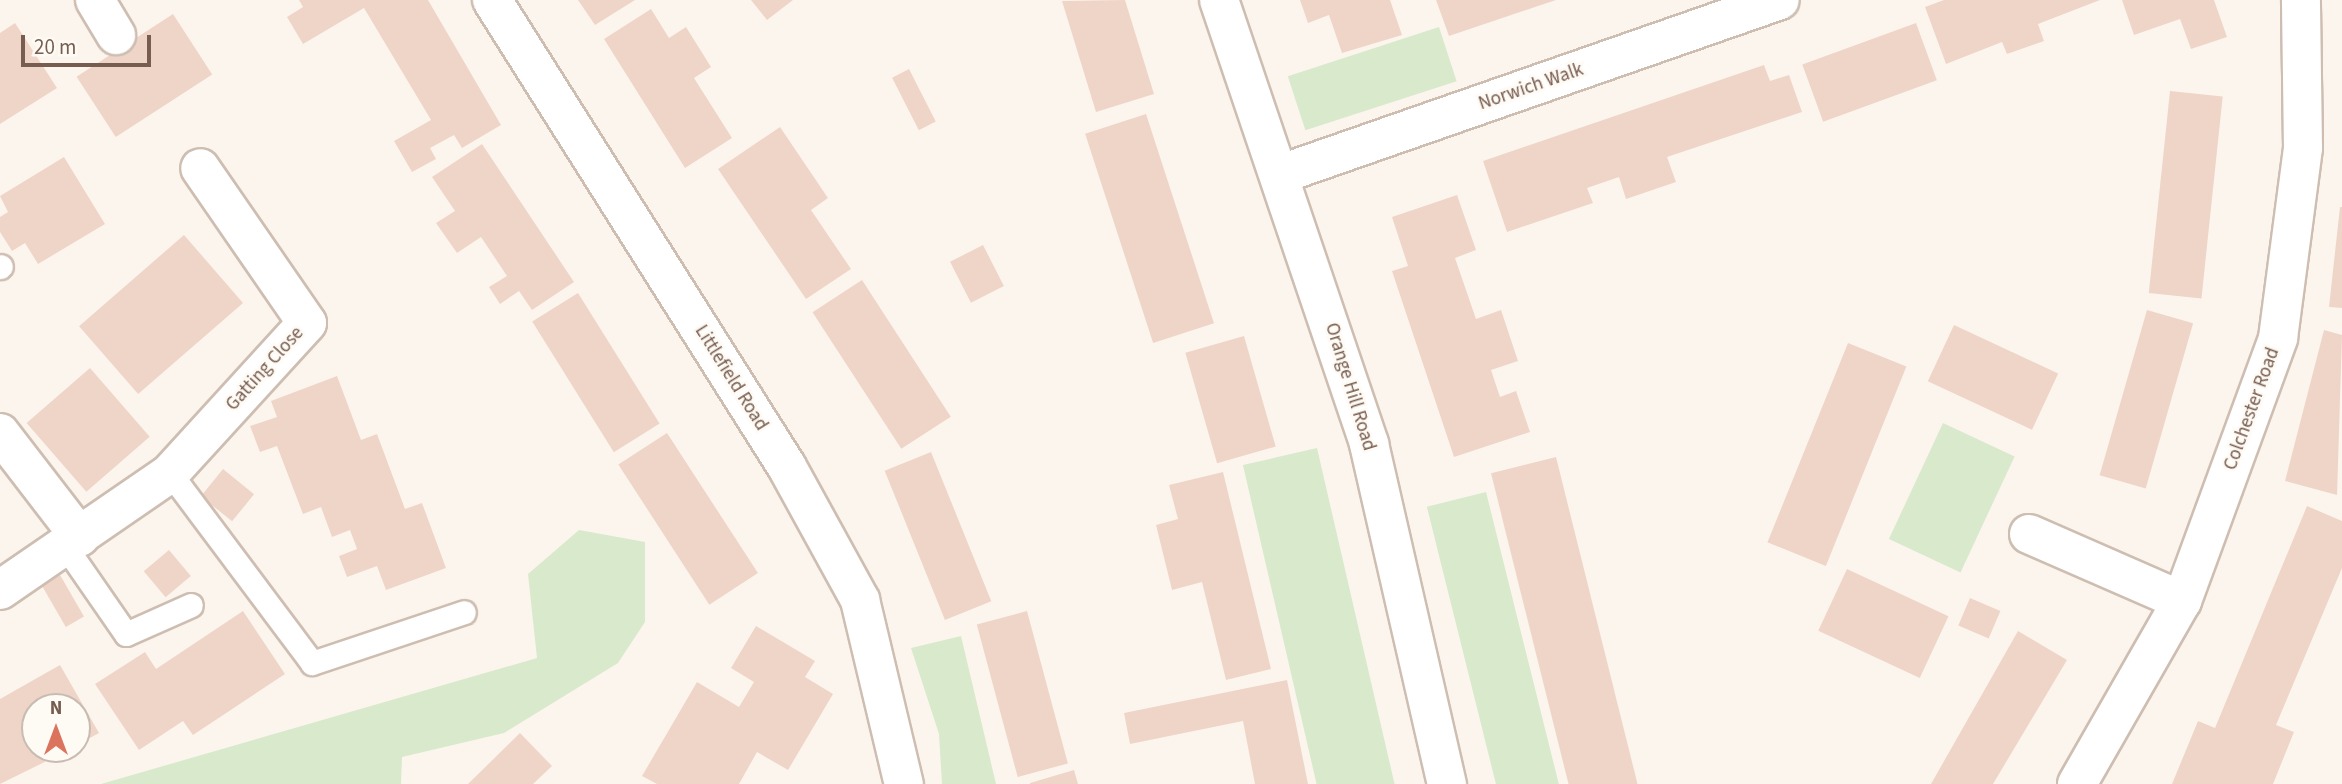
<!DOCTYPE html>
<style>
body{margin:0}
#map{position:relative;width:2342px;height:784px;overflow:hidden;background:#fcf5ed;font-family:"Source Sans 3",sans-serif}
div>[style]{position:absolute}
.green>*{inset:0;background:#d9e9cc;transform-origin:0 0}
.building>*{inset:0;background:#efd5c7;transform-origin:0 0}
.roads{filter:drop-shadow(2px 0 #cebeb2) drop-shadow(-2px 0 #cebeb2) drop-shadow(0 2px #cebeb2) drop-shadow(0 -2px #cebeb2)}
.lane>*{height:23px;margin:-11.5px;padding:0 11.5px;transform-origin:11.5px;border-radius:11.5px;background:#fff}
.street>*{height:38px;margin:-19px;padding:0 19px;transform-origin:19px;border-radius:19px;background:#fff}
.secondary>*{height:38px;margin:-19px;padding:0 19px;transform-origin:19px;border-radius:19px;background:#fff}
span{translate:-50% -50%;white-space:nowrap;text-align:center;line-height:1.15;-webkit-text-stroke:5px #fefaf4;paint-order:stroke}
.street-label{font-size:19px;color:#775c50}
.north{position:absolute;left:21px;top:693px;width:70px;height:70px;box-sizing:border-box;background:#fefaf4;border:2px solid #c8bbb2;border-radius:50%;rotate:0deg;font-size:19px;font-weight:700;line-height:28px;text-align:center;color:#775c50}
.north::after{content:'';display:block;margin:auto;width:24px;height:32px;background:#dc735c;clip-path:polygon(50% 0,100% 100%,50% 72%,0 100%)}
.scale{position:absolute;left:21px;top:35px;width:130px;height:32px;box-sizing:border-box;border:4px solid #775c50;border-top:0;padding-left:9px;font-size:21px;line-height:24px;white-space:nowrap;color:#775c50;-webkit-text-stroke:5px #fefaf4;paint-order:stroke}
</style>
<div id="map">
<div class="green">
<i style="left:1439px;top:27px;width:57px;height:159px;rotate:72deg"></i>
<i style="left:1943px;top:423px;width:79px;height:128px;rotate:25deg"></i>
<i style="left:1317px;top:448px;width:345px;height:76px;rotate:77deg"></i>
<i style="left:1486px;top:492px;width:301px;height:61px;rotate:76deg"></i>
<i style="clip-path:polygon(579px 530px,645px 542px,645px 622px,618px 663px,504px 733px,402px 757px,401px 784px,101px 784px,537px 658px,528px 574px)"></i>
<i style="clip-path:polygon(961px 636px,996px 784px,942px 784px,939px 734px,911px 648px)"></i>
</div>
<div class="building">
<i style="clip-path:polygon(299px 0,428px 0,501px 125px,462px 148px,454px 135px,430px 148px,436px 159px,412px 172px,394px 141px,431px 120px,364px 8px,303px 44px,287px 17px,303px 7px)"></i>
<i style="clip-path:polygon(578px 0,635px 0,595px 25px)"></i>
<i style="clip-path:polygon(751px 0,793px 0,767px 20px)"></i>
<i style="clip-path:polygon(1125px 0,1154px 94px,1096px 112px,1062px 1px)"></i>
<i style="clip-path:polygon(1300px 0,1390px 0,1402px 35px,1342px 53px,1329px 15px,1308px 23px)"></i>
<i style="clip-path:polygon(1436px 0,1556px 0,1449px 36px)"></i>
<i style="clip-path:polygon(1944px 0,2100px 0,2038px 24px,2044px 41px,2007px 54px,2002px 42px,1946px 64px,1925px 7px)"></i>
<i style="clip-path:polygon(2122px 0,2214px 0,2227px 37px,2191px 49px,2180px 19px,2134px 35px)"></i>
<i style="clip-path:polygon(651px 9px,669px 38px,686px 27px,711px 67px,694px 78px,732px 138px,685px 168px,604px 39px)"></i>
<i style="left:173px;top:14px;width:72px;height:115px;rotate:57deg"></i>
<i style="clip-path:polygon(15px 23px,57px 88px,0 124px,0 33px)"></i>
<i style="left:1916px;top:23px;width:61px;height:121px;rotate:70deg"></i>
<i style="clip-path:polygon(1764px 65px,1770px 81px,1789px 75px,1802px 112px,1667px 157px,1676px 182px,1626px 199px,1619px 177px,1587px 188px,1593px 203px,1507px 232px,1483px 161px)"></i>
<i style="left:909px;top:69px;width:59px;height:19px;rotate:63deg"></i>
<i style="left:2170px;top:91px;width:53px;height:203px;rotate:6deg"></i>
<i style="left:1146px;top:114px;width:220px;height:64px;rotate:72deg"></i>
<i style="clip-path:polygon(780px 127px,828px 198px,811px 210px,851px 269px,806px 299px,718px 169px)"></i>
<i style="clip-path:polygon(482px 144px,574px 282px,532px 310px,519px 291px,500px 304px,489px 287px,507px 276px,481px 237px,457px 253px,436px 223px,455px 211px,432px 177px)"></i>
<i style="clip-path:polygon(64px 157px,105px 224px,38px 264px,25px 243px,12px 251px,0 232px,0 217px,8px 212px,0 196px)"></i>
<i style="clip-path:polygon(1457px 195px,1476px 250px,1455px 258px,1476px 319px,1501px 310px,1518px 361px,1491px 370px,1500px 397px,1516px 391px,1530px 432px,1454px 457px,1392px 271px,1408px 266px,1392px 217px)"></i>
<i style="clip-path:polygon(2340px 207px,2342px 207px,2342px 308px,2329px 307px)"></i>
<i style="left:184px;top:235px;width:90px;height:139px;rotate:49deg"></i>
<i style="left:983px;top:245px;width:46px;height:37px;rotate:63deg"></i>
<i style="left:862px;top:280px;width:163px;height:59px;rotate:57deg"></i>
<i style="left:578px;top:293px;width:154px;height:54px;rotate:58deg"></i>
<i style="left:2147px;top:310px;width:48px;height:172px;rotate:16deg"></i>
<i style="left:1954px;top:325px;width:115px;height:62px;rotate:25deg"></i>
<i style="clip-path:polygon(2324px 330px,2342px 335px,2337px 495px,2285px 481px)"></i>
<i style="left:1244px;top:336px;width:115px;height:61px;rotate:74deg"></i>
<i style="left:1848px;top:343px;width:63px;height:215px;rotate:22deg"></i>
<i style="left:90px;top:368px;width:91px;height:84px;rotate:49deg"></i>
<i style="clip-path:polygon(337px 376px,361px 440px,377px 434px,405px 509px,422px 503px,446px 568px,386px 590px,377px 566px,347px 577px,339px 556px,357px 549px,350px 530px,332px 537px,321px 507px,303px 514px,277px 446px,260px 452px,250px 426px,277px 417px,271px 401px)"></i>
<i style="left:667px;top:433px;width:167px;height:58px;rotate:57deg"></i>
<i style="left:931px;top:452px;width:161px;height:50px;rotate:68deg"></i>
<i style="left:1556px;top:457px;width:337px;height:67px;rotate:76deg"></i>
<i style="left:223px;top:469px;width:40px;height:35px;rotate:39deg"></i>
<i style="clip-path:polygon(1223px 472px,1271px 669px,1226px 680px,1202px 582px,1172px 590px,1156px 525px,1178px 519px,1169px 485px)"></i>
<i style="clip-path:polygon(2307px 506px,2342px 521px,2342px 568px,2276px 725px,2294px 732px,2273px 784px,2172px 784px,2198px 721px,2215px 728px)"></i>
<i style="left:169px;top:550px;width:34px;height:33px;rotate:50deg"></i>
<i style="left:1847px;top:569px;width:112px;height:68px;rotate:25deg"></i>
<i style="left:60px;top:575px;width:48px;height:21px;rotate:60deg"></i>
<i style="left:1970px;top:598px;width:33px;height:30px;rotate:23deg"></i>
<i style="clip-path:polygon(243px 611px,285px 674px,193px 735px,183px 721px,139px 750px,95px 684px,145px 652px,156px 669px)"></i>
<i style="left:1027px;top:611px;width:158px;height:52px;rotate:75deg"></i>
<i style="clip-path:polygon(756px 626px,815px 661px,805px 677px,833px 694px,788px 770px,757px 752px,739px 784px,657px 784px,642px 776px,697px 682px,739px 707px,754px 682px,731px 668px)"></i>
<i style="clip-path:polygon(2018px 631px,2067px 660px,1993px 784px,1931px 784px)"></i>
<i style="clip-path:polygon(60px 665px,99px 733px,77px 745px,77px 707px,35px 707px,35px 749px,71px 749px,0 784px,0 699px)"></i>
<i style="clip-path:polygon(1287px 680px,1308px 784px,1255px 784px,1243px 721px,1130px 744px,1124px 713px)"></i>
<i style="clip-path:polygon(520px 733px,552px 766px,533px 784px,468px 784px)"></i>
<i style="clip-path:polygon(1074px 770px,1078px 784px,1030px 784px,1030px 783px)"></i>
</div>
<div class="roads">
<div class="lane">
<i style="left:0;top:267px;width:1px;rotate:-45deg"></i>
<i style="left:170px;top:473px;width:237px;rotate:53.2deg"></i>
<i style="left:312px;top:663px;width:160px;rotate:-18.5deg"></i>
<i style="left:65px;top:546px;width:107px;rotate:55.3deg"></i>
<i style="left:126px;top:634px;width:71px;rotate:-24deg"></i>
</div>
<div class="street">
<i style="left:95px;top:0;width:41px;rotate:59deg"></i>
<i style="left:492px;top:0;width:552px;rotate:57.72deg"></i>
<i style="left:787px;top:467px;width:152px;rotate:61.2deg"></i>
<i style="left:860px;top:600px;width:189px;rotate:76.6deg"></i>
<i style="left:1281px;top:174px;width:528px;rotate:-19.22deg"></i>
<i style="left:0;top:433px;width:131px;rotate:52.4deg"></i>
<i style="left:2029px;top:534px;width:167px;rotate:23.6deg"></i>
<i style="left:0;top:590px;width:206px;rotate:-34.5deg"></i>
<i style="left:170px;top:473px;width:203px;rotate:-47.6deg"></i>
<i style="left:307px;top:323px;width:188px;rotate:-124.6deg"></i>
<i style="left:2077px;top:784px;width:211px;rotate:-60.2deg"></i>
<i style="left:2182px;top:601px;width:280px;rotate:-69.9deg"></i>
<i style="left:2278px;top:338px;width:192px;rotate:-82.5deg"></i>
<i style="left:2303px;top:148px;width:148px;rotate:-90.8deg"></i>
</div>
<div class="secondary">
<i style="left:1219px;top:0;width:469px;rotate:71.3deg"></i>
<i style="left:1369px;top:444px;width:349px;rotate:77.1deg"></i>
</div>
</div>
<div class="street-label">
<span style="left:1531px;top:87px;rotate:-19deg">Norwich Walk</span>
<span style="left:265px;top:369px;rotate:-48deg">Gatting Close</span>
<span style="left:731px;top:378px;rotate:58deg">Littlefield Road</span>
<span style="left:1350px;top:387px;rotate:73deg">Orange Hill Road</span>
<span style="left:2252px;top:409px;rotate:-70deg">Colchester Road</span>
</div>
<div class="north">N</div>
<div class="scale">20 m</div>
</div>
